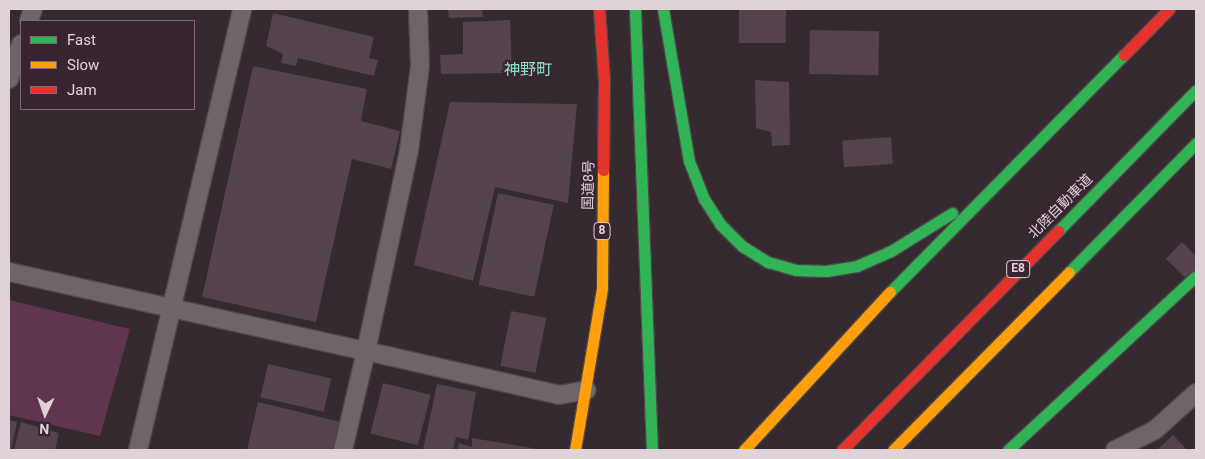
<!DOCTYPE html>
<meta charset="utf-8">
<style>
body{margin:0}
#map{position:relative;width:1205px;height:459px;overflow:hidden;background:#352a2f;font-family:Roboto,"Noto Sans JP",sans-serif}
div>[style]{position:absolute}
.green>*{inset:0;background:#62354f}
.building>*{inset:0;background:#54424c;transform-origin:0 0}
.roads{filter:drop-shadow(1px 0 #4f464a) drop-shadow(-1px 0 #4f464a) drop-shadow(0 1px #4f464a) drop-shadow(0 -1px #4f464a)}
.street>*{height:18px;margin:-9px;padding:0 9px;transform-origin:9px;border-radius:9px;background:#6e656a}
.fast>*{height:11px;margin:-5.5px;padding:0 5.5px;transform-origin:5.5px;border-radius:5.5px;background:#30b455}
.slow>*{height:11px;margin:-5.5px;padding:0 5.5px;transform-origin:5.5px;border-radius:5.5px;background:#ff9f0a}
.jam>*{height:11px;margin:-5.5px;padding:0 5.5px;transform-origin:5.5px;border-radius:5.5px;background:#e5322d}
span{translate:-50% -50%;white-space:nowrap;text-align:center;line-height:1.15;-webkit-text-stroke:4.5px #392530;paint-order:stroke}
.shield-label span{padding:1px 4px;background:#392530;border:1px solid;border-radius:4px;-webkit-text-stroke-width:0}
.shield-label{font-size:12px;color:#e0d2d9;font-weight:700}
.street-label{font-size:14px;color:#e0d2d9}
.quarter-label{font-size:16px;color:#85e3c5}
.frame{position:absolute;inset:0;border:10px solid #e0d2d9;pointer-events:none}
.legend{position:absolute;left:20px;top:20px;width:175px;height:90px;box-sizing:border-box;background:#392530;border:1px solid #7c6a74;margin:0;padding:6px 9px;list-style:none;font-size:15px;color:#e0d2d9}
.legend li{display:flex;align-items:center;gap:10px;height:25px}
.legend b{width:25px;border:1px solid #7c6a74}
.north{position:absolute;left:20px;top:389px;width:50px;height:50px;-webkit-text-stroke:4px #392530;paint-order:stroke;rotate:183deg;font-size:14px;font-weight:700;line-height:20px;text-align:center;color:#e0d2d9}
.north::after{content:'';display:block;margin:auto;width:18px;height:22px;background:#e0d2d9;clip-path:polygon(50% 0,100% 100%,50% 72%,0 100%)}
</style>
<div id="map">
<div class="green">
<i style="clip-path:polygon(9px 300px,130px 329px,100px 436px,9px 415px)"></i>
</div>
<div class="building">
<i style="clip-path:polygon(448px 9px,482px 9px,483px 17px,449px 18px)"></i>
<i style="left:739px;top:9px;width:47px;height:34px"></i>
<i style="clip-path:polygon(273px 13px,374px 37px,369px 58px,378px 60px,374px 76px,298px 58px,296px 66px,281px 63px,283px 54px,266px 46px)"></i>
<i style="clip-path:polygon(510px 20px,512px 73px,441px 74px,440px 55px,463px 54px,463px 22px)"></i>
<i style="left:810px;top:30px;width:69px;height:44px;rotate:1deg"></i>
<i style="clip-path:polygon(253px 66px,367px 89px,361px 121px,400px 131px,391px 169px,352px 159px,316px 322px,202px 297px)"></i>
<i style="clip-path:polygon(755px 80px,789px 82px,790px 145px,772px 146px,771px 132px,756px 128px)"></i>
<i style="clip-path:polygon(450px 102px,577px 104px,568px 203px,495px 187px,473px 281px,414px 265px)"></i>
<i style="left:891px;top:137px;width:27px;height:49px;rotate:86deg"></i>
<i style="left:498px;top:193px;width:57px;height:94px;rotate:12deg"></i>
<i style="clip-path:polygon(1182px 242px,1196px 256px,1196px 288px,1166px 259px)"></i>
<i style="left:511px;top:311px;width:36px;height:56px;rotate:11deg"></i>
<i style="left:268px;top:364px;width:65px;height:34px;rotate:13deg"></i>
<i style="left:383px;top:383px;width:49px;height:52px;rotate:14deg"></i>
<i style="clip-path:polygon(437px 384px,476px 392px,468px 440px,456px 437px,453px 450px,423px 450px)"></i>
<i style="clip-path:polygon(258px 402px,341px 422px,334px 450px,247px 450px)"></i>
<i style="clip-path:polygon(9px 420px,17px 422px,11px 450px,9px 450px)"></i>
<i style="clip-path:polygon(21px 422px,59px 433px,55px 450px,14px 450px)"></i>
<i style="clip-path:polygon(1173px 435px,1187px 450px,1157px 450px)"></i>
<i style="clip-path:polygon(472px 438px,538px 449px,538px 450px,457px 450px,459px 443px,472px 447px)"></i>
</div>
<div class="roads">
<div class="street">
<i style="left:29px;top:21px;width:13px;rotate:-72deg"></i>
<i style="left:9px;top:79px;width:37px;rotate:-71deg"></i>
<i style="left:9px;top:272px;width:366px;rotate:12.5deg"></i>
<i style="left:366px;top:351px;width:206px;rotate:-77.9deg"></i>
<i style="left:409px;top:150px;width:85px;rotate:-82.5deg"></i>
<i style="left:420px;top:66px;width:57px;rotate:-92deg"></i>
<i style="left:138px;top:450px;width:453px;rotate:-76.7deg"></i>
<i style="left:343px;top:450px;width:102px;rotate:-76.9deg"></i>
<i style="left:366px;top:351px;width:198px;rotate:12.8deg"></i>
<i style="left:559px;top:395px;width:28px;rotate:-10deg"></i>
<i style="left:1115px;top:450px;width:45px;rotate:-26.6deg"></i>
<i style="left:1155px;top:430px;width:55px;rotate:-42.1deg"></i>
</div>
<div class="fast">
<i style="left:635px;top:9px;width:441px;rotate:87.8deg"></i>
<i style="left:663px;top:9px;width:154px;rotate:80.3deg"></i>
<i style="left:689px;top:161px;width:41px;rotate:68.5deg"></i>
<i style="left:704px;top:199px;width:30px;rotate:57deg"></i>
<i style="left:720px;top:224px;width:31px;rotate:45deg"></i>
<i style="left:742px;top:246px;width:31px;rotate:32deg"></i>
<i style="left:768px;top:262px;width:29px;rotate:16deg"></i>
<i style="left:796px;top:270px;width:30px;rotate:2deg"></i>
<i style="left:826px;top:271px;width:31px;rotate:-9deg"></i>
<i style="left:857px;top:266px;width:37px;rotate:-24deg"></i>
<i style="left:891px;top:251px;width:72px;rotate:-31.9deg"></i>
<i style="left:1058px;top:231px;width:197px;rotate:-45.6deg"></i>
<i style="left:1069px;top:272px;width:181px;rotate:-45.4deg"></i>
<i style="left:890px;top:292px;width:333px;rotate:-45.4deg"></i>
<i style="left:1008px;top:450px;width:256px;rotate:-42.8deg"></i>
</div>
<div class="slow">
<i style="left:575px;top:450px;width:164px;rotate:-80.5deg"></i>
<i style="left:602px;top:288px;width:118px;rotate:-89.5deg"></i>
<i style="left:744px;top:450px;width:215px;rotate:-47.3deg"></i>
<i style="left:893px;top:450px;width:250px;rotate:-45.3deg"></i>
</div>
<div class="jam">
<i style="left:599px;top:9px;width:71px;rotate:86deg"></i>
<i style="left:604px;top:80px;width:90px;rotate:90.6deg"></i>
<i style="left:1124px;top:55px;width:64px;rotate:-45.6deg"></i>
<i style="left:842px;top:450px;width:308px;rotate:-45.4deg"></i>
</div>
</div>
<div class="shield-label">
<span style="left:602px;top:231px">8</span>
<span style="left:1018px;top:269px">E8</span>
</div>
<div class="street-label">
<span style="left:588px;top:185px;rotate:-89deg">国道8号</span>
<span style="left:1060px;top:206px;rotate:-45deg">北陸自動車道</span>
</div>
<div class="quarter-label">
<span style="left:528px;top:70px">神野町</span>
</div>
<div class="frame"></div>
<ul class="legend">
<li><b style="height:6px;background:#30b455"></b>Fast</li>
<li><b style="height:6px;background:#ff9f0a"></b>Slow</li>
<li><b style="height:6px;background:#e5322d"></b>Jam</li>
</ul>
<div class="north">N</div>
</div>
